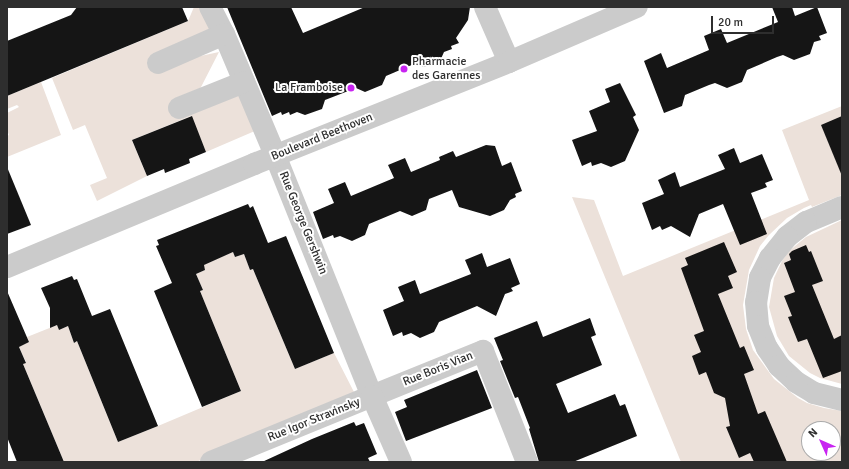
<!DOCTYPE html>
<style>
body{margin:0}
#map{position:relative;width:849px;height:469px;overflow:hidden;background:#fff;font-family:Signika,sans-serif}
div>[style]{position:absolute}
.green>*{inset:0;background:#ece1da}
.building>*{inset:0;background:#151515}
.minor>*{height:22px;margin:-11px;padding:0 11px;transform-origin:11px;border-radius:11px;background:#cbcbcb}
.dots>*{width:11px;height:11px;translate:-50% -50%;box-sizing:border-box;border:2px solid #fff;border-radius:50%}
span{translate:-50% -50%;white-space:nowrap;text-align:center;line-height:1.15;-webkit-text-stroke:4px #fff;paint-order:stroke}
.poi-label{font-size:12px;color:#2e2e2e}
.left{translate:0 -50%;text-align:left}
.right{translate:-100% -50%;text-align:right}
.street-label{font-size:12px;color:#2e2e2e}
.frame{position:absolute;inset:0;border:8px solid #2e2e2e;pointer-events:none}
.north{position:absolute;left:801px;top:421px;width:40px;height:40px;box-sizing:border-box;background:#fff;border:1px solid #ababab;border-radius:50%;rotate:315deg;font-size:11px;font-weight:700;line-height:16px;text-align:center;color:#2e2e2e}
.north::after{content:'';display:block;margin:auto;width:14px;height:18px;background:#c824f1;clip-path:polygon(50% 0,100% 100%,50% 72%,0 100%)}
.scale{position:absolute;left:711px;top:16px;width:63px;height:18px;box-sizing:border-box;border:2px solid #2e2e2e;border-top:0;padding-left:5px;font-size:12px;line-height:14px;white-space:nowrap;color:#2e2e2e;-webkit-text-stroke:3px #fff;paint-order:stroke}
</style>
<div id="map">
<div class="green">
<i style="clip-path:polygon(194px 7px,206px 7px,226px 16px,182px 60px,219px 52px,200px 89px,238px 95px,248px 102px,257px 130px,206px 152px,191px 116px,132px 140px,147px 176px,97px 201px,90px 185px,107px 178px,85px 125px,73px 130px,52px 78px,188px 21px)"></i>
<i style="clip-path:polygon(41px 82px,61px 135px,7px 157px,7px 136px,9px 135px,7px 130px,7px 113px,19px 107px,17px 105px,7px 109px,7px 96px)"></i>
<i style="clip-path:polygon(evenodd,842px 106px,842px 195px,812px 207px,811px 205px,804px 208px,787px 218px,769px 235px,760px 246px,749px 270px,743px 305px,746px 329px,753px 350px,774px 379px,798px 398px,807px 403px,824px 408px,842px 411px,842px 462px,681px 462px,572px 197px,594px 200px,623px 276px,809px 200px,782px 130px,842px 106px,809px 429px,833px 429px,833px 453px,809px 453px,809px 429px)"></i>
<i style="clip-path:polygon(842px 220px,842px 384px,820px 378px,810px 373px,789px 356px,777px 336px,769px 307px,774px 278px,782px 261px,789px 251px,806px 237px)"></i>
<i style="clip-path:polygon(233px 252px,235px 257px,244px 254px,250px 270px,253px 269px,295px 369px,334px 353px,354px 392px,196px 462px,64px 462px,23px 364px,26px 362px,19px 347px,28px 342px,27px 337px,57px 325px,59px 330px,68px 326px,74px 343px,77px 341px,118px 442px,158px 426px,241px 391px,200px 291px,203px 290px,196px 274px,205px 270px,203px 265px)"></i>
</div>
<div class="building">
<i style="clip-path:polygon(77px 7px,182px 7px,188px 21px,7px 96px,7px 41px,71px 15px)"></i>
<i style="clip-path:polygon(227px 7px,291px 7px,303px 33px,365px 7px,470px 7px,468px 20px,456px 38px,459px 43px,451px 46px,452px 49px,444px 52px,440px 61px,424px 67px,414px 64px,386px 76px,382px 85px,365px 92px,356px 88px,325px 100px,322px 109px,305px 115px,297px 112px,290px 115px,289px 112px,282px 115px,281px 112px,272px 116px)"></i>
<i style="clip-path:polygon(772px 7px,792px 7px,795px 16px,817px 7px,827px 33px,819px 36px,821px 40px,814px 42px,810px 54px,794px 60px,783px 55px,777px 57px,747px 70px,742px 82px,727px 88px,715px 83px,709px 85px,685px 95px,682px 106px,664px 113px,644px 61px,661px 53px,667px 68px,709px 50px,704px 36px,721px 29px,727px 43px,778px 22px)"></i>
<i style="clip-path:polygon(620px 83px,636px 115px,633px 117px,639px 130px,625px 161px,611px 167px,601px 163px,592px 166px,591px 162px,582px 166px,572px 140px,597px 131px,589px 111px,610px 102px,605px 89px)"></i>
<i style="clip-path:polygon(192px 116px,206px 152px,189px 159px,190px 163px,165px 173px,164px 169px,147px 176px,132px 140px)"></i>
<i style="clip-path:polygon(842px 116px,842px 176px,821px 125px)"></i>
<i style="clip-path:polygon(486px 145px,495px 146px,502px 166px,511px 162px,522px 191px,515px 194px,516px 197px,510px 200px,504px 210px,490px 216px,459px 207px,452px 190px,429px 199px,426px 210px,412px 216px,400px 211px,369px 224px,365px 235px,352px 241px,340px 236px,334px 238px,333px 235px,323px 239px,313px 212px,334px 203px,328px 189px,345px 182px,351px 196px,394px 178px,388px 165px,405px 158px,411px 172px,440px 160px,439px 157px,453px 151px,456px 157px)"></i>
<i style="clip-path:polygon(734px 148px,740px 163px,762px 154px,773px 180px,765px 183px,767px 187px,751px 193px,767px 234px,740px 245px,723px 204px,699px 214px,690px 237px,671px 226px,662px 230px,660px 226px,652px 230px,642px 203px,664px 194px,658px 180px,675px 172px,680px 187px,725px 169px,718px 155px)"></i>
<i style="clip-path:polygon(7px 167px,31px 225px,7px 234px)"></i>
<i style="clip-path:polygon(248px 204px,250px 208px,253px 206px,268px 243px,286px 236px,334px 353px,295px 369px,253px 269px,250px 270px,244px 254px,235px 257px,233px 252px,204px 265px,205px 270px,196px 274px,203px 290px,200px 291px,241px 391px,202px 407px,154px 291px,172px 283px,156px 246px,159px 245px,157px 240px)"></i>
<i style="clip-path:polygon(724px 242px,737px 272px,728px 276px,733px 288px,718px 294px,740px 348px,744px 346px,754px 370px,744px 374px,758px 414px,765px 411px,787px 462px,754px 462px,750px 453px,739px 458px,726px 427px,730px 426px,725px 398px,714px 393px,706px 372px,699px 375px,692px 356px,701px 352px,694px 335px,704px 331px,681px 268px,688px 265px,685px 258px)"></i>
<i style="clip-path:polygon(806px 245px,809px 252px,811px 251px,823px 281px,812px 285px,834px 339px,842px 335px,842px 371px,823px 378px,807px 339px,798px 342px,788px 317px,792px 316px,784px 296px,795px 292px,784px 263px,791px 260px,789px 254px,792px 251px)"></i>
<i style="clip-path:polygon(482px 253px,487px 267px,510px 258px,520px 284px,511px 288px,513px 291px,505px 294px,496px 316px,477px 306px,439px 322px,434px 332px,420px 338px,411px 333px,403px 336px,402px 332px,393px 336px,383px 310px,404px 301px,398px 287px,415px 280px,420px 294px,471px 274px,465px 260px)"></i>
<i style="clip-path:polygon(72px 276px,74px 280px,77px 279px,92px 316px,110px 309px,158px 426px,118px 442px,77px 341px,74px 343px,68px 326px,59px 330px,57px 325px,50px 328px,50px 308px,41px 288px)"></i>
<i style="clip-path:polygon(7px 291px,29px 342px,19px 347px,26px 363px,23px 364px,64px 462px,17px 462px,7px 437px)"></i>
<i style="clip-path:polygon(590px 318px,596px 335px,591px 337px,602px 365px,556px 384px,568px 413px,615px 394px,620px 406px,625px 404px,637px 436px,573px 462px,539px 462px,529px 429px,530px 428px,518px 397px,515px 398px,500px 361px,503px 360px,494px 338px,537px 321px,543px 337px)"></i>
<i style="clip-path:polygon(477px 370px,492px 408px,406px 441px,395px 412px,407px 407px,404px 400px)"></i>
<i style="clip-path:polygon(354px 422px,356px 426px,364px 423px,377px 454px,368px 458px,370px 462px,262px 462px,312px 439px)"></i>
</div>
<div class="minor">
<i style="left:210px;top:7px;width:30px;rotate:63deg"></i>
<i style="left:224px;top:34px;width:131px;rotate:67.1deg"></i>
<i style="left:275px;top:155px;width:260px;rotate:68.1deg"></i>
<i style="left:372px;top:396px;width:120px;rotate:-22.1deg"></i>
<i style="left:483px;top:351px;width:119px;rotate:68.4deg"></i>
<i style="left:485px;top:7px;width:60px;rotate:66.4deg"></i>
<i style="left:158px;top:63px;width:72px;rotate:-23.7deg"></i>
<i style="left:179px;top:108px;width:70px;rotate:-21.8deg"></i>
<i style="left:842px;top:207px;width:39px;rotate:157deg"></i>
<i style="left:806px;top:222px;width:24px;rotate:142deg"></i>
<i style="left:787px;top:237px;width:27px;rotate:129deg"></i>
<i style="left:770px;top:258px;width:22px;rotate:117deg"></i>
<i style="left:760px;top:278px;width:24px;rotate:99deg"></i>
<i style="left:756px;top:302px;width:24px;rotate:85deg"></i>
<i style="left:758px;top:326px;width:24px;rotate:68deg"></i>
<i style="left:767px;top:348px;width:22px;rotate:56deg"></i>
<i style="left:779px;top:366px;width:23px;rotate:43deg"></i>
<i style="left:796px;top:382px;width:21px;rotate:31deg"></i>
<i style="left:814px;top:393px;width:29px;rotate:14deg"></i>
<i style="left:7px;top:267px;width:268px;rotate:-22.6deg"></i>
<i style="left:254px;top:164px;width:275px;rotate:-21.8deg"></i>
<i style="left:509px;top:62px;width:139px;rotate:-23.3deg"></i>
<i style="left:211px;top:462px;width:174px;rotate:-22.3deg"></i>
<i style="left:372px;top:396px;width:72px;rotate:66.3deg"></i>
</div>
<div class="dots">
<i style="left:404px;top:69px;background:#c824f1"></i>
<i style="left:351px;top:88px;background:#c824f1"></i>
</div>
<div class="poi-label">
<span class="left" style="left:412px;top:69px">Pharmacie<br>des Garennes</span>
<span class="right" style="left:343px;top:88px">La Framboise</span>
</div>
<div class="street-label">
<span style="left:322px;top:137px;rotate:-22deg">Boulevard Beethoven</span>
<span style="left:303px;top:223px;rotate:68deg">Rue George Gershwin</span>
<span style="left:438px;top:369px;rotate:-22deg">Rue Boris Vian</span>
<span style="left:314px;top:420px;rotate:-22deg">Rue Igor Stravinsky</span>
</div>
<div class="frame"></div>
<div class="north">N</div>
<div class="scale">20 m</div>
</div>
